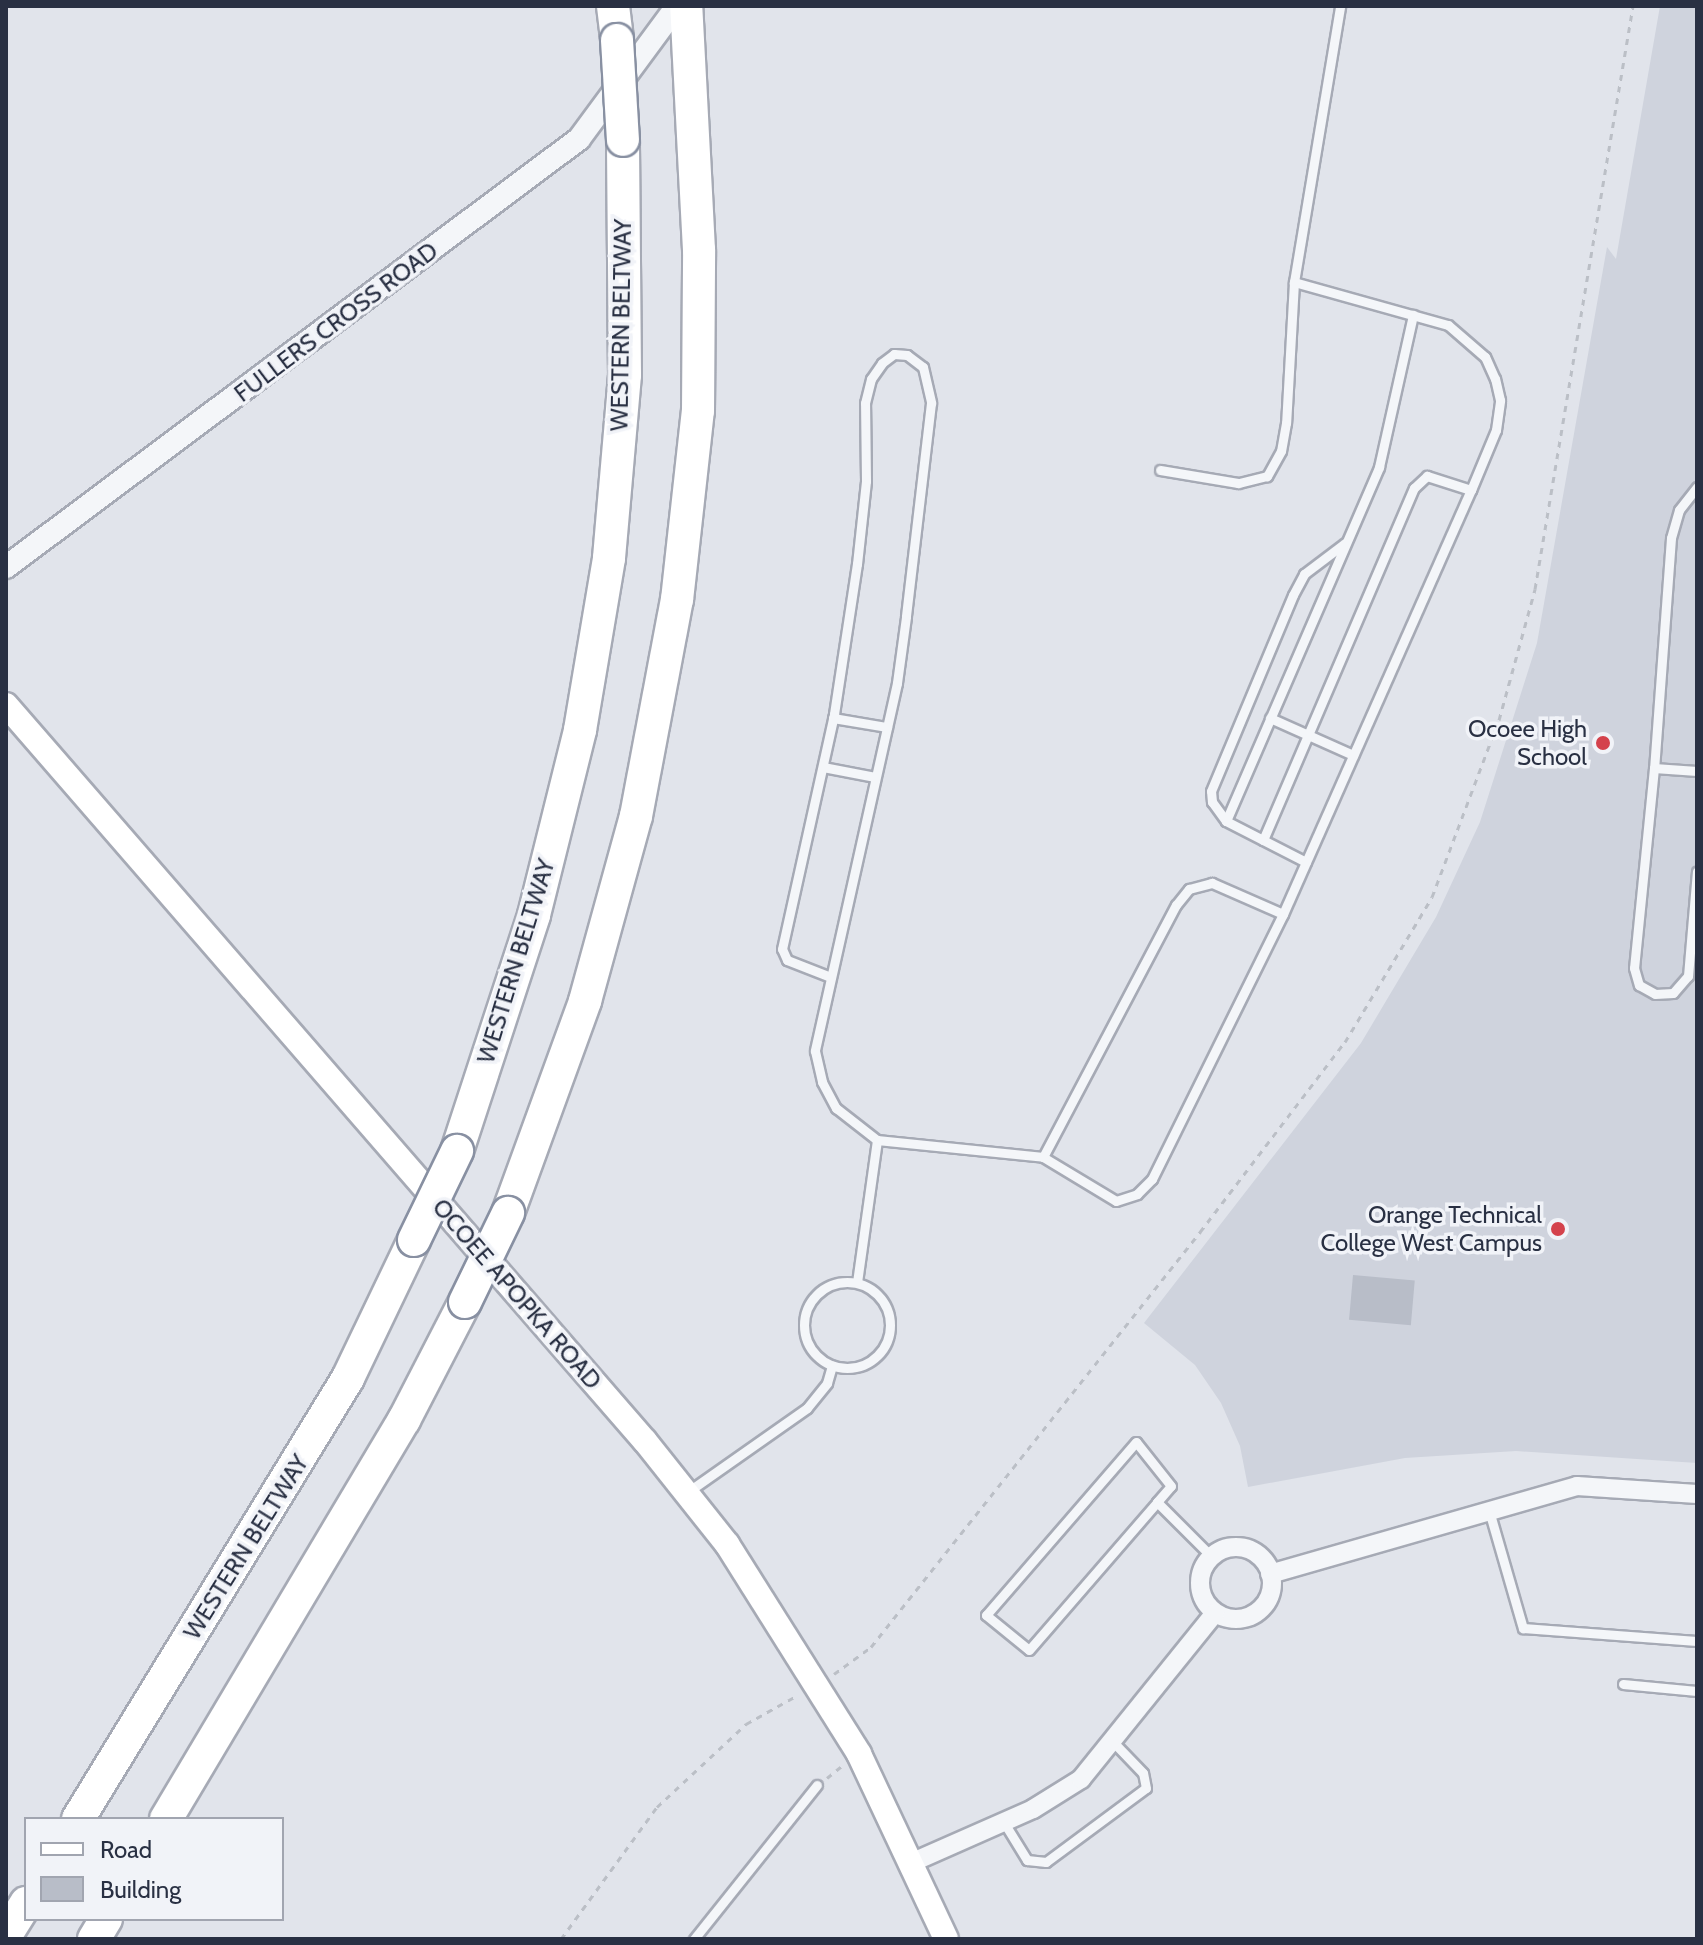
<!DOCTYPE html>
<style>
body{margin:0}
#map{position:relative;width:1703px;height:1945px;overflow:hidden;background:#e1e4eb;font-family:Cabin,sans-serif}
div>[style]{position:absolute}
.built>*{inset:0;background:#cfd3dd}
.building>*{inset:0;background:#b8bdc8;transform-origin:0 0}
.path>*{height:3px;margin-top:-1.5px;transform-origin:0;background:repeating-linear-gradient(90deg,#bbbfc6 0 6px,transparent 0 12px)}
.roads{filter:drop-shadow(2px 0 #a6aab5) drop-shadow(-2px 0 #a6aab5) drop-shadow(0 2px #a6aab5) drop-shadow(0 -2px #a6aab5)}
.service>*{height:9px;margin:-4.5px;padding:0 4.5px;transform-origin:4.5px;border-radius:4.5px;background:#f4f6f9}
.service>.ring{margin:-4.5px;padding:0;box-sizing:content-box;background:none;border:9px solid #f4f6f9;border-radius:50%}
.minor>*{height:18px;margin:-9px;padding:0 9px;transform-origin:9px;border-radius:9px;background:#f4f6f9}
.minor>.ring{margin:-9px;padding:0;box-sizing:content-box;background:none;border:18px solid #f4f6f9;border-radius:50%}
.tertiary>*{height:22px;margin:-11px;padding:0 11px;transform-origin:11px;border-radius:11px;background:#f4f6f9}
.secondary>*{height:24px;margin:-12px;padding:0 12px;transform-origin:12px;border-radius:12px;background:#fff}
.motorway>*{height:32px;margin:-16px;padding:0 16px;transform-origin:16px;border-radius:16px;background:#fff}
.bridges{filter:drop-shadow(2px 0 #8890a2) drop-shadow(-2px 0 #8890a2) drop-shadow(0 2px #8890a2) drop-shadow(0 -2px #8890a2)}
.motorway-bridge>*{height:32px;margin:-16px;padding:0 16px;transform-origin:16px;border-radius:16px;background:#fff}
.dots>*{width:22px;height:22px;translate:-50% -50%;box-sizing:border-box;border:4px solid #f1f3f8;border-radius:50%}
span{translate:-50% -50%;white-space:nowrap;text-align:center;line-height:1.15;-webkit-text-stroke:7px #f1f3f8;paint-order:stroke}
.street-label{font-size:24px;color:#293043}
.poi-label{font-size:24px;color:#293043}
.right{translate:-100% -50%;text-align:right}
.frame{position:absolute;inset:0;border:8px solid #293043;pointer-events:none}
.legend{position:absolute;left:24px;top:1817px;width:260px;height:104px;box-sizing:border-box;background:#f1f3f8;border:2px solid #a1a5b0;margin:0;padding:10px 14px;list-style:none;font-size:24px;color:#293043}
.legend li{display:flex;align-items:center;gap:16px;height:40px}
.legend b{width:40px;border:2px solid #a1a5b0}
</style>
<div id="map">
<div class="built">
<i style="clip-path:polygon(1660px 6px,1697px 6px,1697px 1463px,1516px 1451px,1405px 1458px,1248px 1487px,1240px 1446px,1221px 1403px,1195px 1365px,1144px 1323px,1361px 1043px,1436px 917px,1480px 822px,1537px 643px,1607px 247px,1616px 259px)"></i>
</div>
<div class="building">
<i style="left:1353px;top:1275px;width:62px;height:45px;rotate:5deg"></i>
</div>
<div class="path">
<i style="left:834px;top:1674px;width:46px;rotate:-36.1deg"></i>
<i style="left:871px;top:1647px;width:530px;rotate:-51.59deg"></i>
<i style="left:1200px;top:1232px;width:239px;rotate:-52.7deg"></i>
<i style="left:1345px;top:1042px;width:169px;rotate:-59deg"></i>
<i style="left:1432px;top:897px;width:189px;rotate:-69.3deg"></i>
<i style="left:1499px;top:720px;width:136px;rotate:-74.6deg"></i>
<i style="left:1535px;top:589px;width:591px;rotate:-80.46deg"></i>
<i style="left:827px;top:1778px;width:21px;rotate:-39deg"></i>
<i style="left:561px;top:1939px;width:163px;rotate:-54deg"></i>
<i style="left:657px;top:1807px;width:122px;rotate:-43deg"></i>
<i style="left:746px;top:1724px;width:57px;rotate:-29.2deg"></i>
</div>
<div class="roads">
<div class="service">
<i style="left:1294px;top:282px;width:280px;rotate:-80.5deg"></i>
<i style="left:1697px;top:487px;width:29px;rotate:128deg"></i>
<i style="left:1679px;top:510px;width:29px;rotate:106deg"></i>
<i style="left:1671px;top:538px;width:231px;rotate:94.2deg"></i>
<i style="left:1654px;top:768px;width:43px;rotate:4deg"></i>
<i style="left:833px;top:718px;width:55px;rotate:9.5deg"></i>
<i style="left:1270px;top:718px;width:91px;rotate:24deg"></i>
<i style="left:823px;top:767px;width:53px;rotate:10.9deg"></i>
<i style="left:1654px;top:768px;width:201px;rotate:95.7deg"></i>
<i style="left:1634px;top:968px;width:18px;rotate:74deg"></i>
<i style="left:1639px;top:985px;width:18px;rotate:29deg"></i>
<i style="left:1655px;top:994px;width:18px;rotate:-3deg"></i>
<i style="left:1673px;top:993px;width:23px;rotate:-49deg"></i>
<i style="left:1688px;top:976px;width:105px;rotate:-85.1deg"></i>
<i style="left:1226px;top:821px;width:24px;rotate:-126deg"></i>
<i style="left:1212px;top:802px;width:11px;rotate:-95deg"></i>
<i style="left:1211px;top:791px;width:212px;rotate:-67.3deg"></i>
<i style="left:1293px;top:595px;width:24px;rotate:-62deg"></i>
<i style="left:1304px;top:574px;width:51px;rotate:-37.1deg"></i>
<i style="left:1263px;top:840px;width:383px;rotate:-66.8deg"></i>
<i style="left:1414px;top:488px;width:18px;rotate:-43deg"></i>
<i style="left:1427px;top:476px;width:46px;rotate:17.7deg"></i>
<i style="left:1306px;top:862px;width:90px;rotate:-152.9deg"></i>
<i style="left:1226px;top:821px;width:386px;rotate:-66.6deg"></i>
<i style="left:1379px;top:467px;width:156px;rotate:-77.4deg"></i>
<i style="left:828px;top:976px;width:44px;rotate:-158.7deg"></i>
<i style="left:787px;top:960px;width:12px;rotate:-114deg"></i>
<i style="left:782px;top:949px;width:241px;rotate:-77.5deg"></i>
<i style="left:834px;top:714px;width:152px;rotate:-81.3deg"></i>
<i style="left:857px;top:564px;width:83px;rotate:-83.8deg"></i>
<i style="left:866px;top:481px;width:78px;rotate:-90.7deg"></i>
<i style="left:865px;top:403px;width:25px;rotate:-76deg"></i>
<i style="left:871px;top:379px;width:19px;rotate:-55deg"></i>
<i style="left:882px;top:363px;width:15px;rotate:-37deg"></i>
<i style="left:894px;top:354px;width:13px;rotate:4deg"></i>
<i style="left:907px;top:355px;width:20px;rotate:37deg"></i>
<i style="left:923px;top:367px;width:37px;rotate:77deg"></i>
<i style="left:931px;top:403px;width:215px;rotate:96.7deg"></i>
<i style="left:906px;top:617px;width:67px;rotate:97.8deg"></i>
<i style="left:897px;top:683px;width:377px;rotate:102.6deg"></i>
<i style="left:815px;top:1051px;width:32px;rotate:77deg"></i>
<i style="left:822px;top:1082px;width:30px;rotate:62deg"></i>
<i style="left:836px;top:1108px;width:52px;rotate:38deg"></i>
<i style="left:877px;top:1140px;width:144px;rotate:98deg"></i>
<i style="left:877px;top:1140px;width:167px;rotate:5.8deg"></i>
<i style="left:1043px;top:1157px;width:85px;rotate:31.1deg"></i>
<i style="left:1116px;top:1201px;width:22px;rotate:-18deg"></i>
<i style="left:1137px;top:1194px;width:21px;rotate:-45deg"></i>
<i style="left:1152px;top:1179px;width:296px;rotate:-63.7deg"></i>
<i style="left:1283px;top:914px;width:464px;rotate:-66.1deg"></i>
<i style="left:1471px;top:490px;width:65px;rotate:-67.4deg"></i>
<i style="left:1496px;top:430px;width:30px;rotate:-82deg"></i>
<i style="left:1500px;top:400px;width:22px;rotate:-103deg"></i>
<i style="left:1495px;top:379px;width:24px;rotate:-114deg"></i>
<i style="left:1485px;top:357px;width:49px;rotate:-139.1deg"></i>
<i style="left:1448px;top:325px;width:160px;rotate:-164.4deg"></i>
<i style="left:1294px;top:282px;width:141px;rotate:93.2deg"></i>
<i style="left:1286px;top:423px;width:28px;rotate:100deg"></i>
<i style="left:1281px;top:451px;width:29px;rotate:119deg"></i>
<i style="left:1267px;top:476px;width:30px;rotate:166deg"></i>
<i style="left:1238px;top:483px;width:79px;rotate:-170.5deg"></i>
<i style="left:1043px;top:1157px;width:285px;rotate:-62.2deg"></i>
<i style="left:1176px;top:905px;width:21px;rotate:-51deg"></i>
<i style="left:1189px;top:889px;width:24px;rotate:-15deg"></i>
<i style="left:1212px;top:883px;width:77px;rotate:23.6deg"></i>
<i class="ring" style="left:804px;top:1282px;width:77px;height:77px"></i>
<i style="left:689px;top:1491px;width:144px;rotate:-35.1deg"></i>
<i style="left:807px;top:1408px;width:32px;rotate:-51deg"></i>
<i style="left:827px;top:1383px;width:18px;rotate:-74deg"></i>
<i style="left:1157px;top:1502px;width:21px;rotate:-49deg"></i>
<i style="left:1171px;top:1486px;width:56px;rotate:-128.5deg"></i>
<i style="left:1136px;top:1442px;width:229px;rotate:130.9deg"></i>
<i style="left:986px;top:1615px;width:55px;rotate:39.1deg"></i>
<i style="left:1029px;top:1650px;width:196px;rotate:-49.1deg"></i>
<i style="left:1157px;top:1502px;width:78px;rotate:45deg"></i>
<i style="left:1490px;top:1514px;width:119px;rotate:73.9deg"></i>
<i style="left:1523px;top:1628px;width:174px;rotate:4.3deg"></i>
<i style="left:1623px;top:1684px;width:74px;rotate:5.4deg"></i>
<i style="left:1003px;top:1821px;width:46px;rotate:58.4deg"></i>
<i style="left:1027px;top:1860px;width:19px;rotate:6deg"></i>
<i style="left:1046px;top:1862px;width:124px;rotate:-36.5deg"></i>
<i style="left:1146px;top:1788px;width:15px;rotate:-101deg"></i>
<i style="left:1143px;top:1773px;width:40px;rotate:-134deg"></i>
<i style="left:694px;top:1939px;width:197px;rotate:-51.4deg"></i>
</div>
<div class="minor">
<i class="ring" style="left:1200px;top:1547px;width:54px;height:54px"></i>
<i style="left:1270px;top:1574px;width:319px;rotate:-16deg"></i>
<i style="left:1577px;top:1486px;width:120px;rotate:3.8deg"></i>
<i style="left:913px;top:1862px;width:131px;rotate:-23.8deg"></i>
<i style="left:1033px;top:1809px;width:57px;rotate:-32deg"></i>
<i style="left:1081px;top:1779px;width:213px;rotate:-51.1deg"></i>
</div>
<div class="tertiary">
<i style="left:6px;top:567px;width:715px;rotate:-36.76deg"></i>
<i style="left:579px;top:139px;width:165px;rotate:-53.6deg"></i>
</div>
<div class="secondary">
<i style="left:6px;top:705px;width:975px;rotate:49.04deg"></i>
<i style="left:645px;top:1441px;width:132px;rotate:51.5deg"></i>
<i style="left:727px;top:1544px;width:248px;rotate:57.8deg"></i>
<i style="left:859px;top:1754px;width:204px;rotate:64.8deg"></i>
</div>
<div class="motorway">
<i style="left:613px;top:6px;width:34px;rotate:83deg"></i>
<i style="left:457px;top:1151px;width:248px;rotate:-71.9deg"></i>
<i style="left:534px;top:915px;width:191px;rotate:-76deg"></i>
<i style="left:580px;top:730px;width:174px;rotate:-80.4deg"></i>
<i style="left:609px;top:558px;width:184px;rotate:-85deg"></i>
<i style="left:625px;top:375px;width:235px;rotate:-90.5deg"></i>
<i style="left:508px;top:1213px;width:226px;rotate:-70deg"></i>
<i style="left:585px;top:1001px;width:192px;rotate:-74.6deg"></i>
<i style="left:636px;top:816px;width:220px;rotate:-79.3deg"></i>
<i style="left:677px;top:600px;width:190px;rotate:-83.7deg"></i>
<i style="left:698px;top:411px;width:161px;rotate:-89.6deg"></i>
<i style="left:699px;top:250px;width:244px;rotate:-93deg"></i>
<i style="left:78px;top:1819px;width:517px;rotate:-58.52deg"></i>
<i style="left:348px;top:1378px;width:153px;rotate:-64.4deg"></i>
<i style="left:166px;top:1819px;width:465px;rotate:-59.2deg"></i>
<i style="left:404px;top:1420px;width:133px;rotate:-62.7deg"></i>
<i style="left:6px;top:1935px;width:38px;rotate:-58deg"></i>
<i style="left:94px;top:1939px;width:23px;rotate:-59deg"></i>
</div>
</div>
<div class="bridges">
<div class="motorway-bridge">
<i style="left:617px;top:40px;width:100px;rotate:86.6deg"></i>
<i style="left:414px;top:1240px;width:99px;rotate:-64.2deg"></i>
<i style="left:465px;top:1302px;width:99px;rotate:-64.2deg"></i>
</div>
</div>
<div class="dots">
<i style="left:1603px;top:743px;background:#d4424c"></i>
<i style="left:1558px;top:1229px;background:#d4424c"></i>
</div>
<div class="street-label">
<span style="left:336px;top:322px;rotate:-37deg">FULLERS CROSS ROAD</span>
<span style="left:621px;top:325px;rotate:-89deg">WESTERN BELTWAY</span>
<span style="left:516px;top:961px;rotate:-73deg">WESTERN BELTWAY</span>
<span style="left:517px;top:1294px;rotate:49deg">OCOEE APOPKA ROAD</span>
<span style="left:246px;top:1547px;rotate:-58deg">WESTERN BELTWAY</span>
</div>
<div class="poi-label">
<span class="right" style="left:1587px;top:743px">Ocoee High<br>School</span>
<span class="right" style="left:1542px;top:1229px">Orange Technical<br>College West Campus</span>
</div>
<div class="frame"></div>
<ul class="legend">
<li><b style="height:10px;background:#fff"></b>Road</li>
<li><b style="height:22px;background:#b8bdc8"></b>Building</li>
</ul>
</div>
